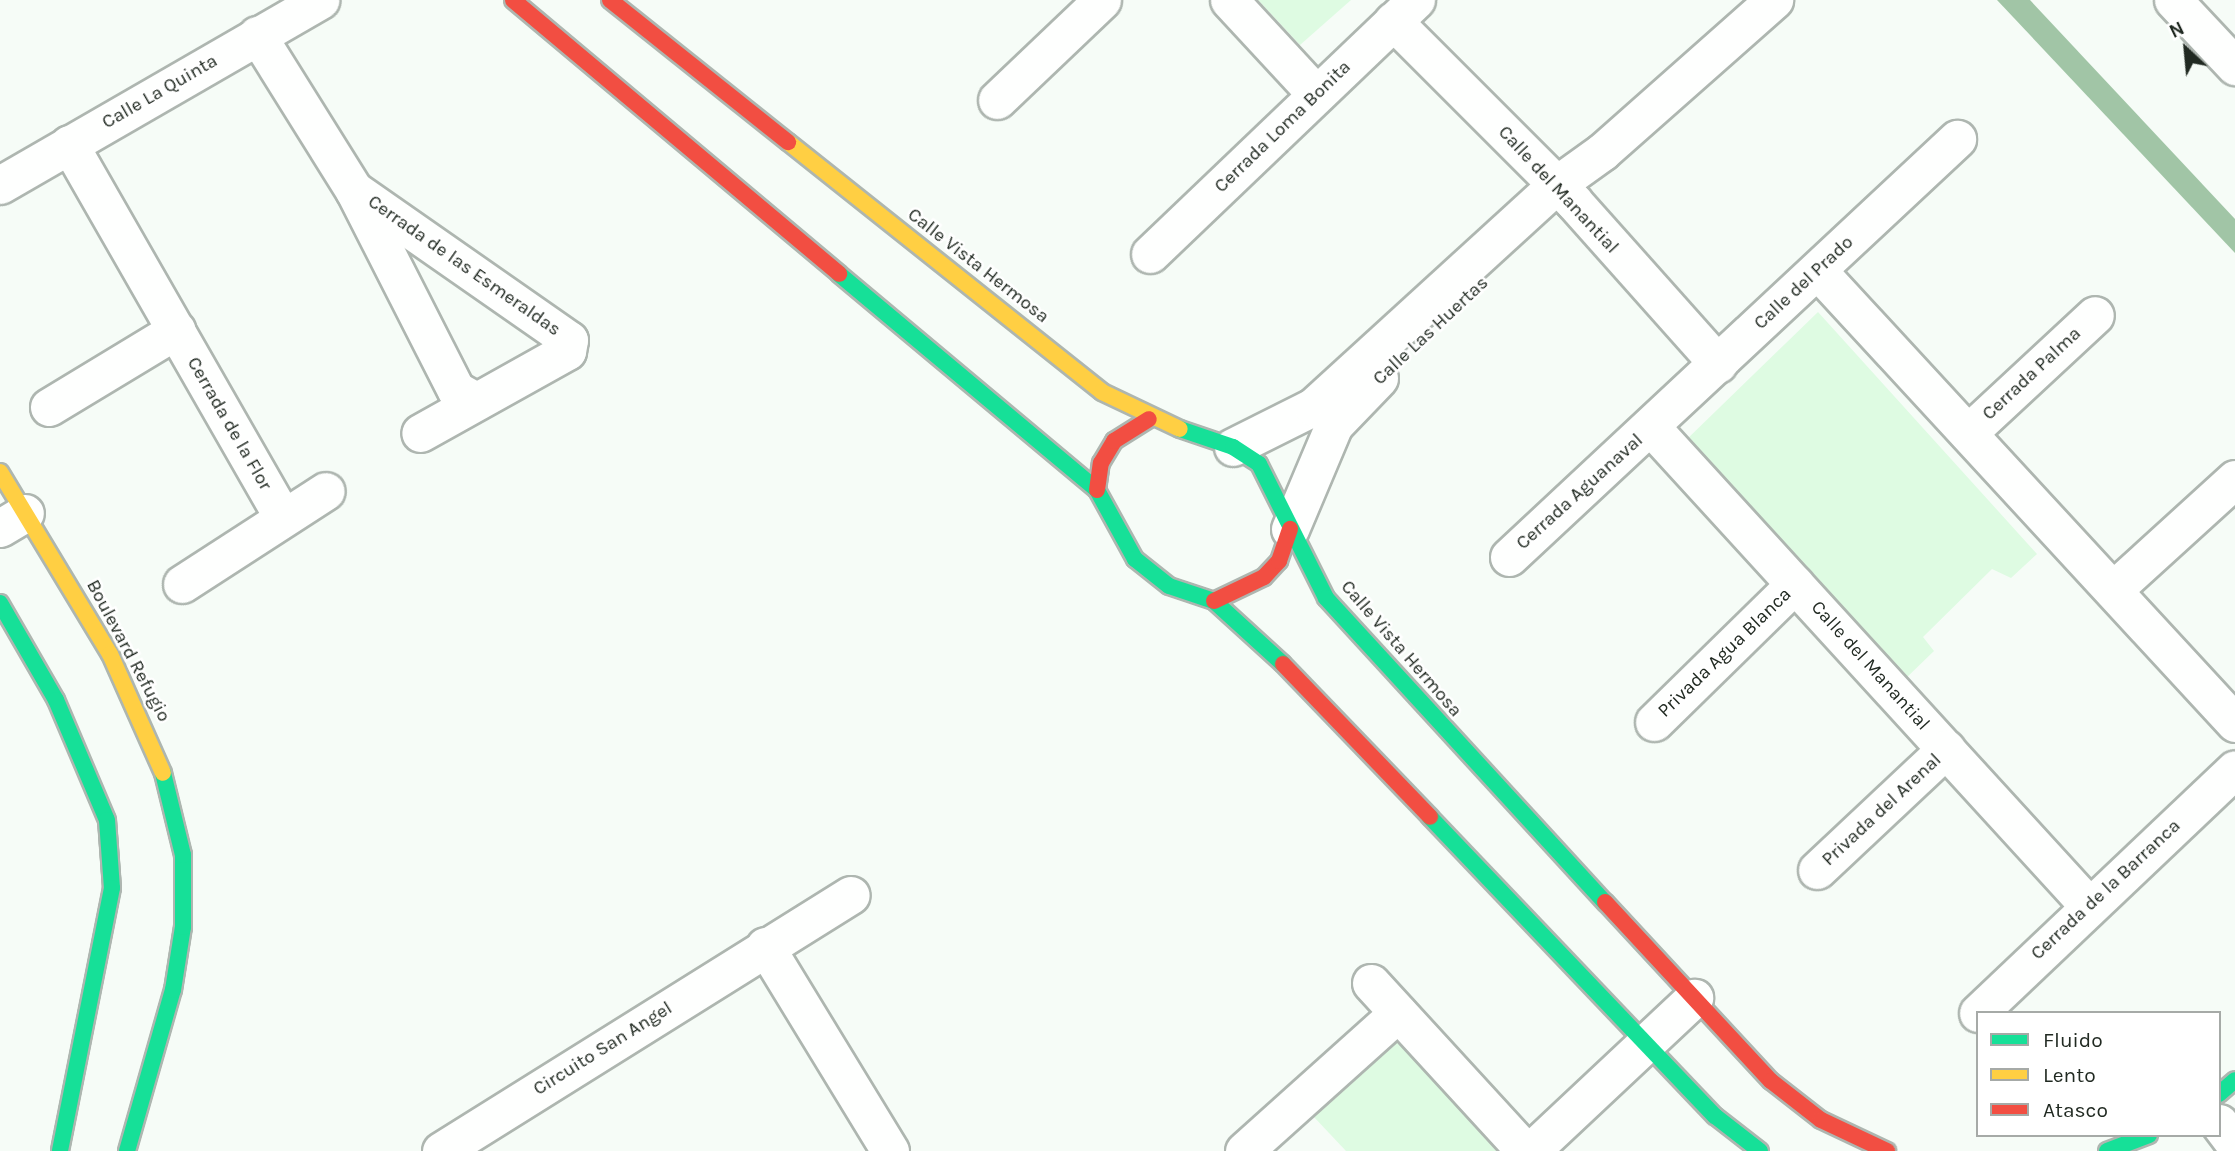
<!DOCTYPE html>
<style>
body{margin:0}
#map{position:relative;width:2235px;height:1151px;overflow:hidden;background:#f6fcf7;font-family:Karla,sans-serif}
div>[style]{position:absolute}
.green>*{inset:0;background:#defbe2}
.water>*{inset:0;background:#a1c5a6}
.roads{filter:drop-shadow(2px 0 #aeb6b0) drop-shadow(-2px 0 #aeb6b0) drop-shadow(0 2px #aeb6b0) drop-shadow(0 -2px #aeb6b0)}
.street>*{height:37px;margin:-18.5px;padding:0 18.5px;transform-origin:18.5px;border-radius:18.5px;background:#fefffe}
.fast>*{height:16px;margin:-8px;padding:0 8px;transform-origin:8px;border-radius:8px;background:#16e098}
.slow>*{height:16px;margin:-8px;padding:0 8px;transform-origin:8px;border-radius:8px;background:#ffcf43}
.jam>*{height:16px;margin:-8px;padding:0 8px;transform-origin:8px;border-radius:8px;background:#f24e42}
span{translate:-50% -50%;white-space:nowrap;text-align:center;line-height:1.15;-webkit-text-stroke:5px #fff;paint-order:stroke}
.street-label{font-size:19px;color:#212a22}
.legend{position:absolute;left:1976px;top:1011px;width:245px;height:126px;box-sizing:border-box;background:#fff;border:2px solid #a6aaa7;margin:0;padding:9px 12px;list-style:none;font-size:21px;color:#212a22}
.legend li{display:flex;align-items:center;gap:14px;height:35px}
.legend b{width:35px;border:2px solid #a6aaa7}
.north{position:absolute;left:2151px;top:14px;width:70px;height:70px;-webkit-text-stroke:5px #fff;paint-order:stroke;rotate:334deg;font-size:19px;font-weight:700;line-height:28px;text-align:center;color:#212a22}
.north::after{content:'';display:block;margin:auto;width:24px;height:32px;background:#212a22;clip-path:polygon(50% 0,100% 100%,50% 72%,0 100%)}
</style>
<div id="map">
<div class="green">
<i style="clip-path:polygon(1258px 0,1351px 0,1300px 45px)"></i>
<i style="clip-path:polygon(1818px 312px,2037px 554px,2011px 578px,1992px 569px,1923px 637px,1934px 651px,1902px 682px,1684px 442px)"></i>
<i style="clip-path:polygon(1408px 1027px,1522px 1151px,1346px 1151px,1313px 1116px)"></i>
</div>
<div class="water">
<i style="clip-path:polygon(1997px 0,2030px 0,2235px 219px,2235px 253px)"></i>
</div>
<div class="roads">
<div class="street">
<i style="left:1229px;top:0;width:128px;rotate:47.2deg"></i>
<i style="left:2173px;top:0;width:91px;rotate:46.8deg"></i>
<i style="left:1393px;top:21px;width:255px;rotate:45deg"></i>
<i style="left:1573px;top:201px;width:218px;rotate:48.3deg"></i>
<i style="left:257px;top:35px;width:183px;rotate:58deg"></i>
<i style="left:354px;top:190px;width:225px;rotate:63deg"></i>
<i style="left:456px;top:390px;width:21px;rotate:29deg"></i>
<i style="left:997px;top:100px;width:145px;rotate:-43.6deg"></i>
<i style="left:69px;top:144px;width:430px;rotate:60.2deg"></i>
<i style="left:0;top:185px;width:370px;rotate:-30deg"></i>
<i style="left:354px;top:190px;width:262px;rotate:34.9deg"></i>
<i style="left:569px;top:340px;width:11px;rotate:100deg"></i>
<i style="left:567px;top:351px;width:168px;rotate:150.8deg"></i>
<i style="left:1150px;top:254px;width:368px;rotate:-43.7deg"></i>
<i style="left:1818px;top:271px;width:615px;rotate:47.31deg"></i>
<i style="left:49px;top:407px;width:149px;rotate:-31.2deg"></i>
<i style="left:1651px;top:427px;width:648px;rotate:47.57deg"></i>
<i style="left:1968px;top:433px;width:173px;rotate:-42.9deg"></i>
<i style="left:1233px;top:447px;width:89px;rotate:-26.6deg"></i>
<i style="left:1313px;top:407px;width:329px;rotate:-42.4deg"></i>
<i style="left:1556px;top:185px;width:57px;rotate:-35.7deg"></i>
<i style="left:1602px;top:152px;width:230px;rotate:-41.5deg"></i>
<i style="left:0;top:528px;width:29px;rotate:-31deg"></i>
<i style="left:1290px;top:529px;width:113px;rotate:-67.1deg"></i>
<i style="left:1334px;top:425px;width:65px;rotate:-46.2deg"></i>
<i style="left:1509px;top:557px;width:613px;rotate:-43.02deg"></i>
<i style="left:182px;top:584px;width:171px;rotate:-32.9deg"></i>
<i style="left:2113px;top:590px;width:165px;rotate:-42.3deg"></i>
<i style="left:1654px;top:722px;width:197px;rotate:-44.4deg"></i>
<i style="left:1817px;top:870px;width:177px;rotate:-43.2deg"></i>
<i style="left:765px;top:946px;width:240px;rotate:58.6deg"></i>
<i style="left:1371px;top:983px;width:228px;rotate:47.5deg"></i>
<i style="left:1978px;top:1013px;width:354px;rotate:-43.5deg"></i>
<i style="left:2219px;top:1123px;width:26px;rotate:53deg"></i>
<i style="left:441px;top:1151px;width:483px;rotate:-32deg"></i>
<i style="left:1244px;top:1151px;width:207px;rotate:-41.9deg"></i>
<i style="left:1531px;top:1151px;width:224px;rotate:-43.2deg"></i>
</div>
<div class="fast">
<i style="left:839px;top:274px;width:336px;rotate:39.9deg"></i>
<i style="left:1097px;top:490px;width:79px;rotate:61.2deg"></i>
<i style="left:1135px;top:559px;width:43px;rotate:38.5deg"></i>
<i style="left:1169px;top:586px;width:47px;rotate:18.4deg"></i>
<i style="left:1214px;top:601px;width:93px;rotate:42.4deg"></i>
<i style="left:1180px;top:429px;width:56px;rotate:18.8deg"></i>
<i style="left:1233px;top:447px;width:31px;rotate:33deg"></i>
<i style="left:1259px;top:464px;width:150px;rotate:63.4deg"></i>
<i style="left:1326px;top:598px;width:413px;rotate:47.5deg"></i>
<i style="left:0;top:603px;width:112px;rotate:60deg"></i>
<i style="left:56px;top:700px;width:130px;rotate:67deg"></i>
<i style="left:107px;top:820px;width:68px;rotate:85.8deg"></i>
<i style="left:112px;top:888px;width:268px;rotate:101.2deg"></i>
<i style="left:1430px;top:817px;width:413px;rotate:46.4deg"></i>
<i style="left:1715px;top:1116px;width:57px;rotate:37.9deg"></i>
<i style="left:2219px;top:1094px;width:21px;rotate:-41deg"></i>
<i style="left:127px;top:1151px;width:167px;rotate:-74.1deg"></i>
<i style="left:173px;top:990px;width:64px;rotate:-81deg"></i>
<i style="left:183px;top:927px;width:72px;rotate:-90deg"></i>
<i style="left:183px;top:855px;width:84px;rotate:-103.7deg"></i>
<i style="left:2107px;top:1151px;width:45px;rotate:-20.9deg"></i>
</div>
<div class="slow">
<i style="left:788px;top:142px;width:401px;rotate:38.5deg"></i>
<i style="left:1102px;top:392px;width:86px;rotate:25.4deg"></i>
<i style="left:0;top:472px;width:213px;rotate:58.9deg"></i>
<i style="left:110px;top:654px;width:130px;rotate:66deg"></i>
</div>
<div class="jam">
<i style="left:513px;top:0;width:426px;rotate:40deg"></i>
<i style="left:610px;top:0;width:228px;rotate:38.6deg"></i>
<i style="left:1097px;top:490px;width:27px;rotate:-82deg"></i>
<i style="left:1101px;top:463px;width:26px;rotate:-59deg"></i>
<i style="left:1114px;top:441px;width:41px;rotate:-32.2deg"></i>
<i style="left:1214px;top:601px;width:55px;rotate:-25.6deg"></i>
<i style="left:1264px;top:577px;width:22px;rotate:-47deg"></i>
<i style="left:1279px;top:561px;width:34px;rotate:-71deg"></i>
<i style="left:1283px;top:664px;width:212px;rotate:46.1deg"></i>
<i style="left:1605px;top:902px;width:244px;rotate:47.2deg"></i>
<i style="left:1771px;top:1081px;width:63px;rotate:38deg"></i>
<i style="left:1821px;top:1120px;width:73px;rotate:25.2deg"></i>
</div>
</div>
<div class="street-label">
<span style="left:160px;top:92px;rotate:-30deg">Calle La Quinta</span>
<span style="left:1283px;top:127px;rotate:-44deg">Cerrada Loma Bonita</span>
<span style="left:1558px;top:190px;rotate:47deg">Calle del Manantial</span>
<span style="left:464px;top:266px;rotate:35deg">Cerrada de las Esmeraldas</span>
<span style="left:978px;top:266px;rotate:38deg">Calle Vista Hermosa</span>
<span style="left:1804px;top:283px;rotate:-43deg">Calle del Prado</span>
<span style="left:1431px;top:331px;rotate:-43deg">Calle Las Huertas</span>
<span style="left:2032px;top:374px;rotate:-43deg">Cerrada Palma</span>
<span style="left:229px;top:424px;rotate:60deg">Cerrada de la Flor</span>
<span style="left:1580px;top:492px;rotate:-42deg">Cerrada Aguanaval</span>
<span style="left:1401px;top:649px;rotate:49deg">Calle Vista Hermosa</span>
<span style="left:128px;top:651px;rotate:62deg">Boulevard Refugio</span>
<span style="left:1725px;top:653px;rotate:-44deg">Privada Agua Blanca</span>
<span style="left:1870px;top:666px;rotate:48deg">Calle del Manantial</span>
<span style="left:1882px;top:810px;rotate:-43deg">Privada del Arenal</span>
<span style="left:2106px;top:890px;rotate:-43deg">Cerrada de la Barranca</span>
<span style="left:603px;top:1049px;rotate:-32deg">Circuito San Angel</span>
</div>
<ul class="legend">
<li><b style="height:9px;background:#16e098"></b>Fluido</li>
<li><b style="height:9px;background:#ffcf43"></b>Lento</li>
<li><b style="height:9px;background:#f24e42"></b>Atasco</li>
</ul>
<div class="north">N</div>
</div>
